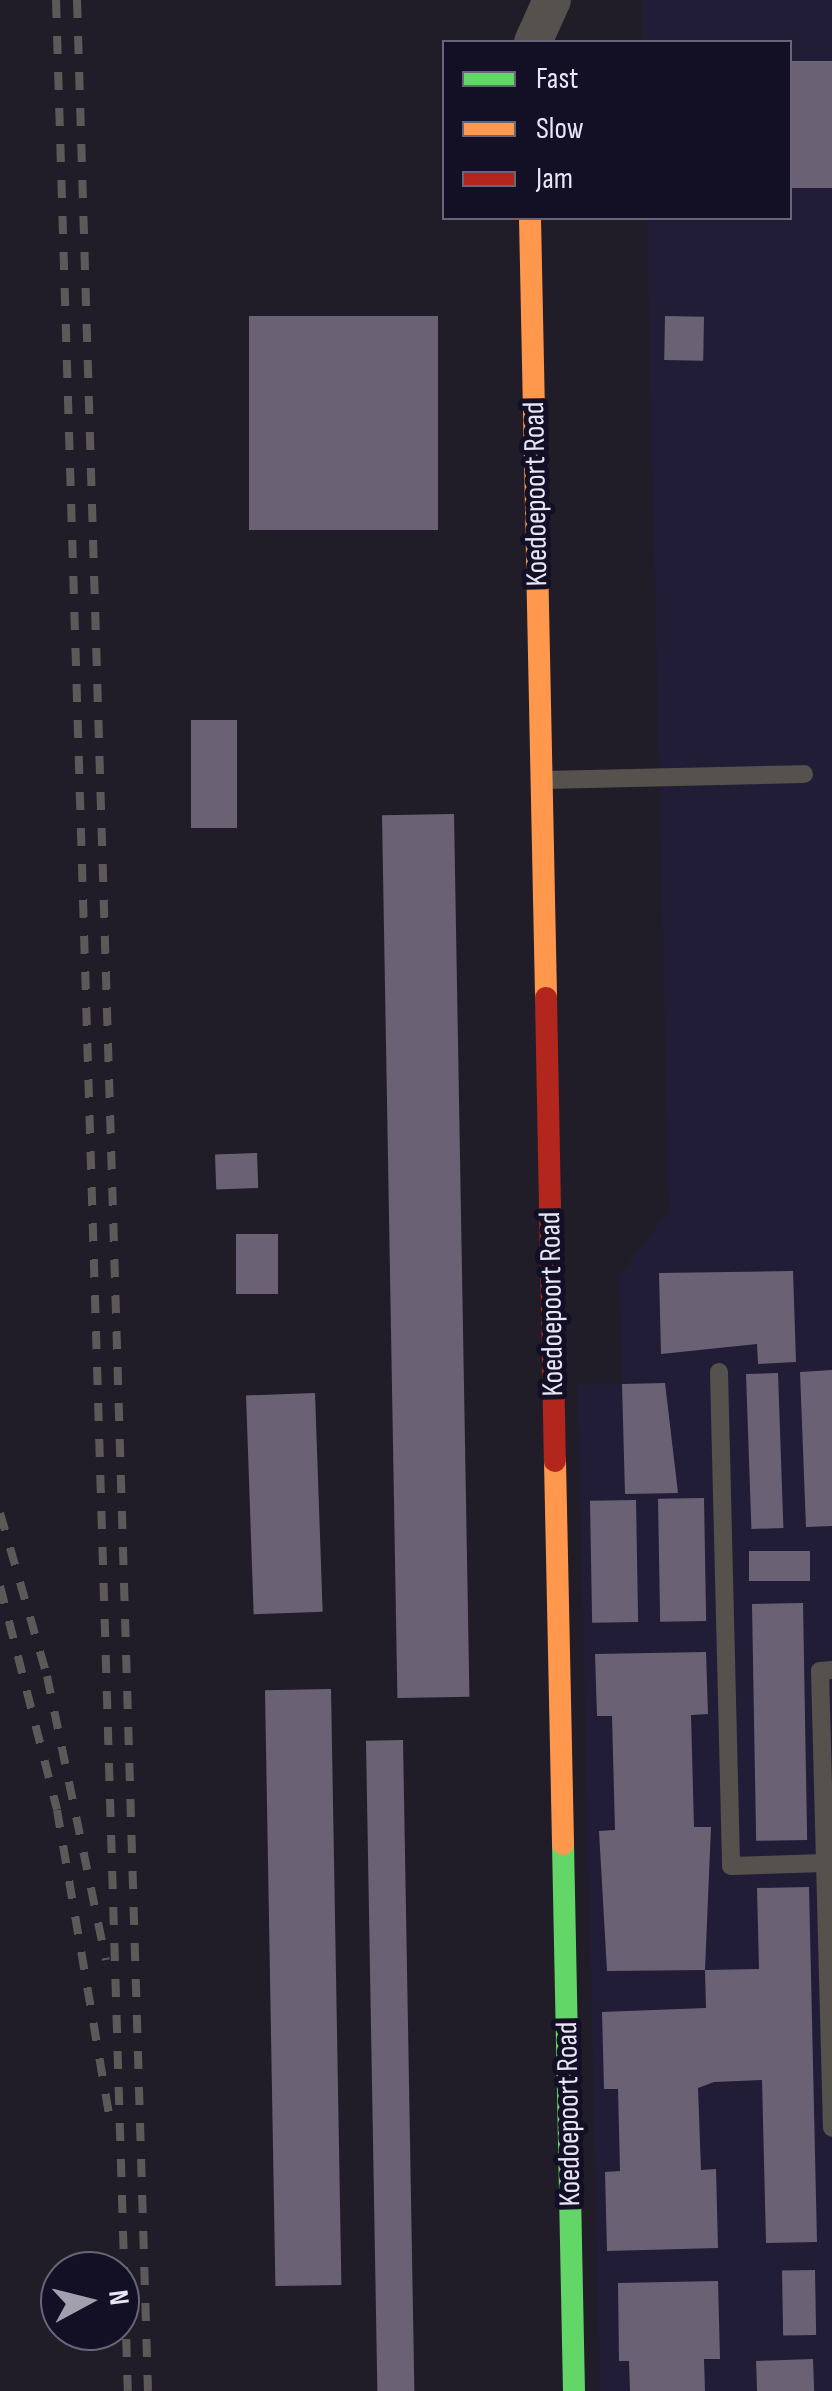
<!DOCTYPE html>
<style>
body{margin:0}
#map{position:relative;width:832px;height:2391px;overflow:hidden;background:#201d29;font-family:"Sofia Sans Condensed",sans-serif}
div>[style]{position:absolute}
.built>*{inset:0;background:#221d37}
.building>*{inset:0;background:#6a6274;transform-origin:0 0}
.lane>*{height:18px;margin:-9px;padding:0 9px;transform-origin:9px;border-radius:9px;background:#55524d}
.street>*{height:38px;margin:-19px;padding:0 19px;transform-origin:19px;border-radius:19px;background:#55524d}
.fast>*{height:22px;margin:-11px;padding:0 11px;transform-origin:11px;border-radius:11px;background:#63d668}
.slow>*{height:22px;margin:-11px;padding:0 11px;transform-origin:11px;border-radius:11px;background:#ff974d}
.jam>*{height:22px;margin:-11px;padding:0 11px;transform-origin:11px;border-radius:11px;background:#b3261e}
.rail>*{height:8px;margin-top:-4px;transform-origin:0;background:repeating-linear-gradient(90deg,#5d5959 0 18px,transparent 0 36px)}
span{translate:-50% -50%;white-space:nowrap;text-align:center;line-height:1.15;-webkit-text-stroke:10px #130f24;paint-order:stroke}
.street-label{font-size:30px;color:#e8e6f5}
.legend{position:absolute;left:442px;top:40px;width:350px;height:180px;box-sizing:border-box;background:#130f24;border:2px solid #686578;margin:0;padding:12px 18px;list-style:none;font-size:30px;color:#e8e6f5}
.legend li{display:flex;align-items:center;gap:20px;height:50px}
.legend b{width:50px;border:2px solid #686578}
.north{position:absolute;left:40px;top:2251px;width:100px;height:100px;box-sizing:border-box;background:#130f24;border:2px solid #686578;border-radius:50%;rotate:83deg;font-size:28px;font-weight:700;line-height:40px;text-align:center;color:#e8e6f5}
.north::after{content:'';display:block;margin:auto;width:35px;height:45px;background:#a2a0ae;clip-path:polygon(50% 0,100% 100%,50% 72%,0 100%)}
</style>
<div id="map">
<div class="built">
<i style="clip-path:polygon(643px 0,832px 0,832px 2391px,600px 2391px,578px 1385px,622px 1384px,620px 1275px,669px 1210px,647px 218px,790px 218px,790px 42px,643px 42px)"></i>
</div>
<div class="building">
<i style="left:832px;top:61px;width:127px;height:42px;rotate:90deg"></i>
<i style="left:438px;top:316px;width:214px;height:189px;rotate:90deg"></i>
<i style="left:665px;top:316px;width:39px;height:44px;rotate:1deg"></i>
<i style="left:191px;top:720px;width:46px;height:108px"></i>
<i style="left:454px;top:814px;width:883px;height:72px;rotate:89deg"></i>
<i style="left:257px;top:1153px;width:35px;height:42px;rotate:88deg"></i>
<i style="left:236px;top:1234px;width:42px;height:60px"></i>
<i style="clip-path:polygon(793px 1271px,796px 1362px,758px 1364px,757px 1344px,661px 1354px,659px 1273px)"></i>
<i style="clip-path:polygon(832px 1370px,832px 1526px,806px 1527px,800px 1372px)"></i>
<i style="left:778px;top:1373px;width:155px;height:32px;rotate:88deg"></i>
<i style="clip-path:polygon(665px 1383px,678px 1493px,625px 1494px,622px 1384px)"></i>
<i style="left:315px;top:1393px;width:219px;height:69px;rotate:88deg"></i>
<i style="left:704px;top:1498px;width:123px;height:46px;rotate:89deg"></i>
<i style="left:636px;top:1500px;width:122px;height:46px;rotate:89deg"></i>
<i style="left:749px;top:1551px;width:61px;height:30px"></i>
<i style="left:803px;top:1603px;width:237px;height:51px;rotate:89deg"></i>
<i style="clip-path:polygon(706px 1652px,708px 1714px,691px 1715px,694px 1827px,711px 1827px,705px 1970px,607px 1971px,599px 1831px,615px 1830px,612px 1716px,597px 1716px,595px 1654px)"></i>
<i style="left:331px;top:1689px;width:596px;height:66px;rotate:89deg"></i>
<i style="left:403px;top:1740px;width:651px;height:37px;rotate:89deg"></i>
<i style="clip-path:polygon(809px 1887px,817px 2242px,766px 2243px,762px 2080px,714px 2082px,698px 2088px,701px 2170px,716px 2169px,718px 2248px,607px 2251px,605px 2172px,620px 2171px,618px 2089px,604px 2089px,602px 2012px,706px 2008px,705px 1970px,759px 1969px,757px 1888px)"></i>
<i style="left:815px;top:2270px;width:65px;height:33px;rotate:89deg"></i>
<i style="clip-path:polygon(718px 2281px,720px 2359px,704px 2359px,705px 2391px,630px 2391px,629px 2361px,619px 2361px,618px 2283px)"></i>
<i style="left:813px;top:2359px;width:32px;height:57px;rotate:88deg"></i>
</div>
<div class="lane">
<i style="left:545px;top:780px;width:259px;rotate:-1.3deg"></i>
<i style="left:719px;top:1372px;width:494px;rotate:88.6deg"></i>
<i style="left:731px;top:1866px;width:94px;rotate:-1.8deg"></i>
<i style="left:832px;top:1670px;width:12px;rotate:175deg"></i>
<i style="left:820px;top:1671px;width:457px;rotate:88.5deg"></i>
</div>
<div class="street">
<i style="left:533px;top:42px;width:46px;rotate:-65.7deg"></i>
</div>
<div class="fast">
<i style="left:563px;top:1844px;width:547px;rotate:88.85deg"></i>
</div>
<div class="slow">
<i style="left:530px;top:218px;width:780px;rotate:88.82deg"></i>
<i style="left:555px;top:1461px;width:383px;rotate:88.8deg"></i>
</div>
<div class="jam">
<i style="left:546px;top:998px;width:463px;rotate:88.9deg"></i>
</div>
<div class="rail">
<i style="left:56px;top:0;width:2392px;rotate:88.28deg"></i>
<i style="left:77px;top:0;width:2392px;rotate:88.3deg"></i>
<i style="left:0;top:1513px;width:170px;rotate:73.9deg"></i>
<i style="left:47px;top:1676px;width:290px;rotate:78.3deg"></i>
<i style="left:0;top:1586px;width:231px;rotate:75.7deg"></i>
<i style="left:57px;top:1810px;width:309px;rotate:80.3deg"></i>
</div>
<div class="street-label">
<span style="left:536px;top:494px;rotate:-91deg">Koedoepoort Road</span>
<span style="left:552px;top:1304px;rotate:-91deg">Koedoepoort Road</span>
<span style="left:569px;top:2114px;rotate:-91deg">Koedoepoort Road</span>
</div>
<ul class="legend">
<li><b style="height:12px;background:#63d668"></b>Fast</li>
<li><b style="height:12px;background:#ff974d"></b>Slow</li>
<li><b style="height:12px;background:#b3261e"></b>Jam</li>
</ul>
<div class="north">N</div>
</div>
